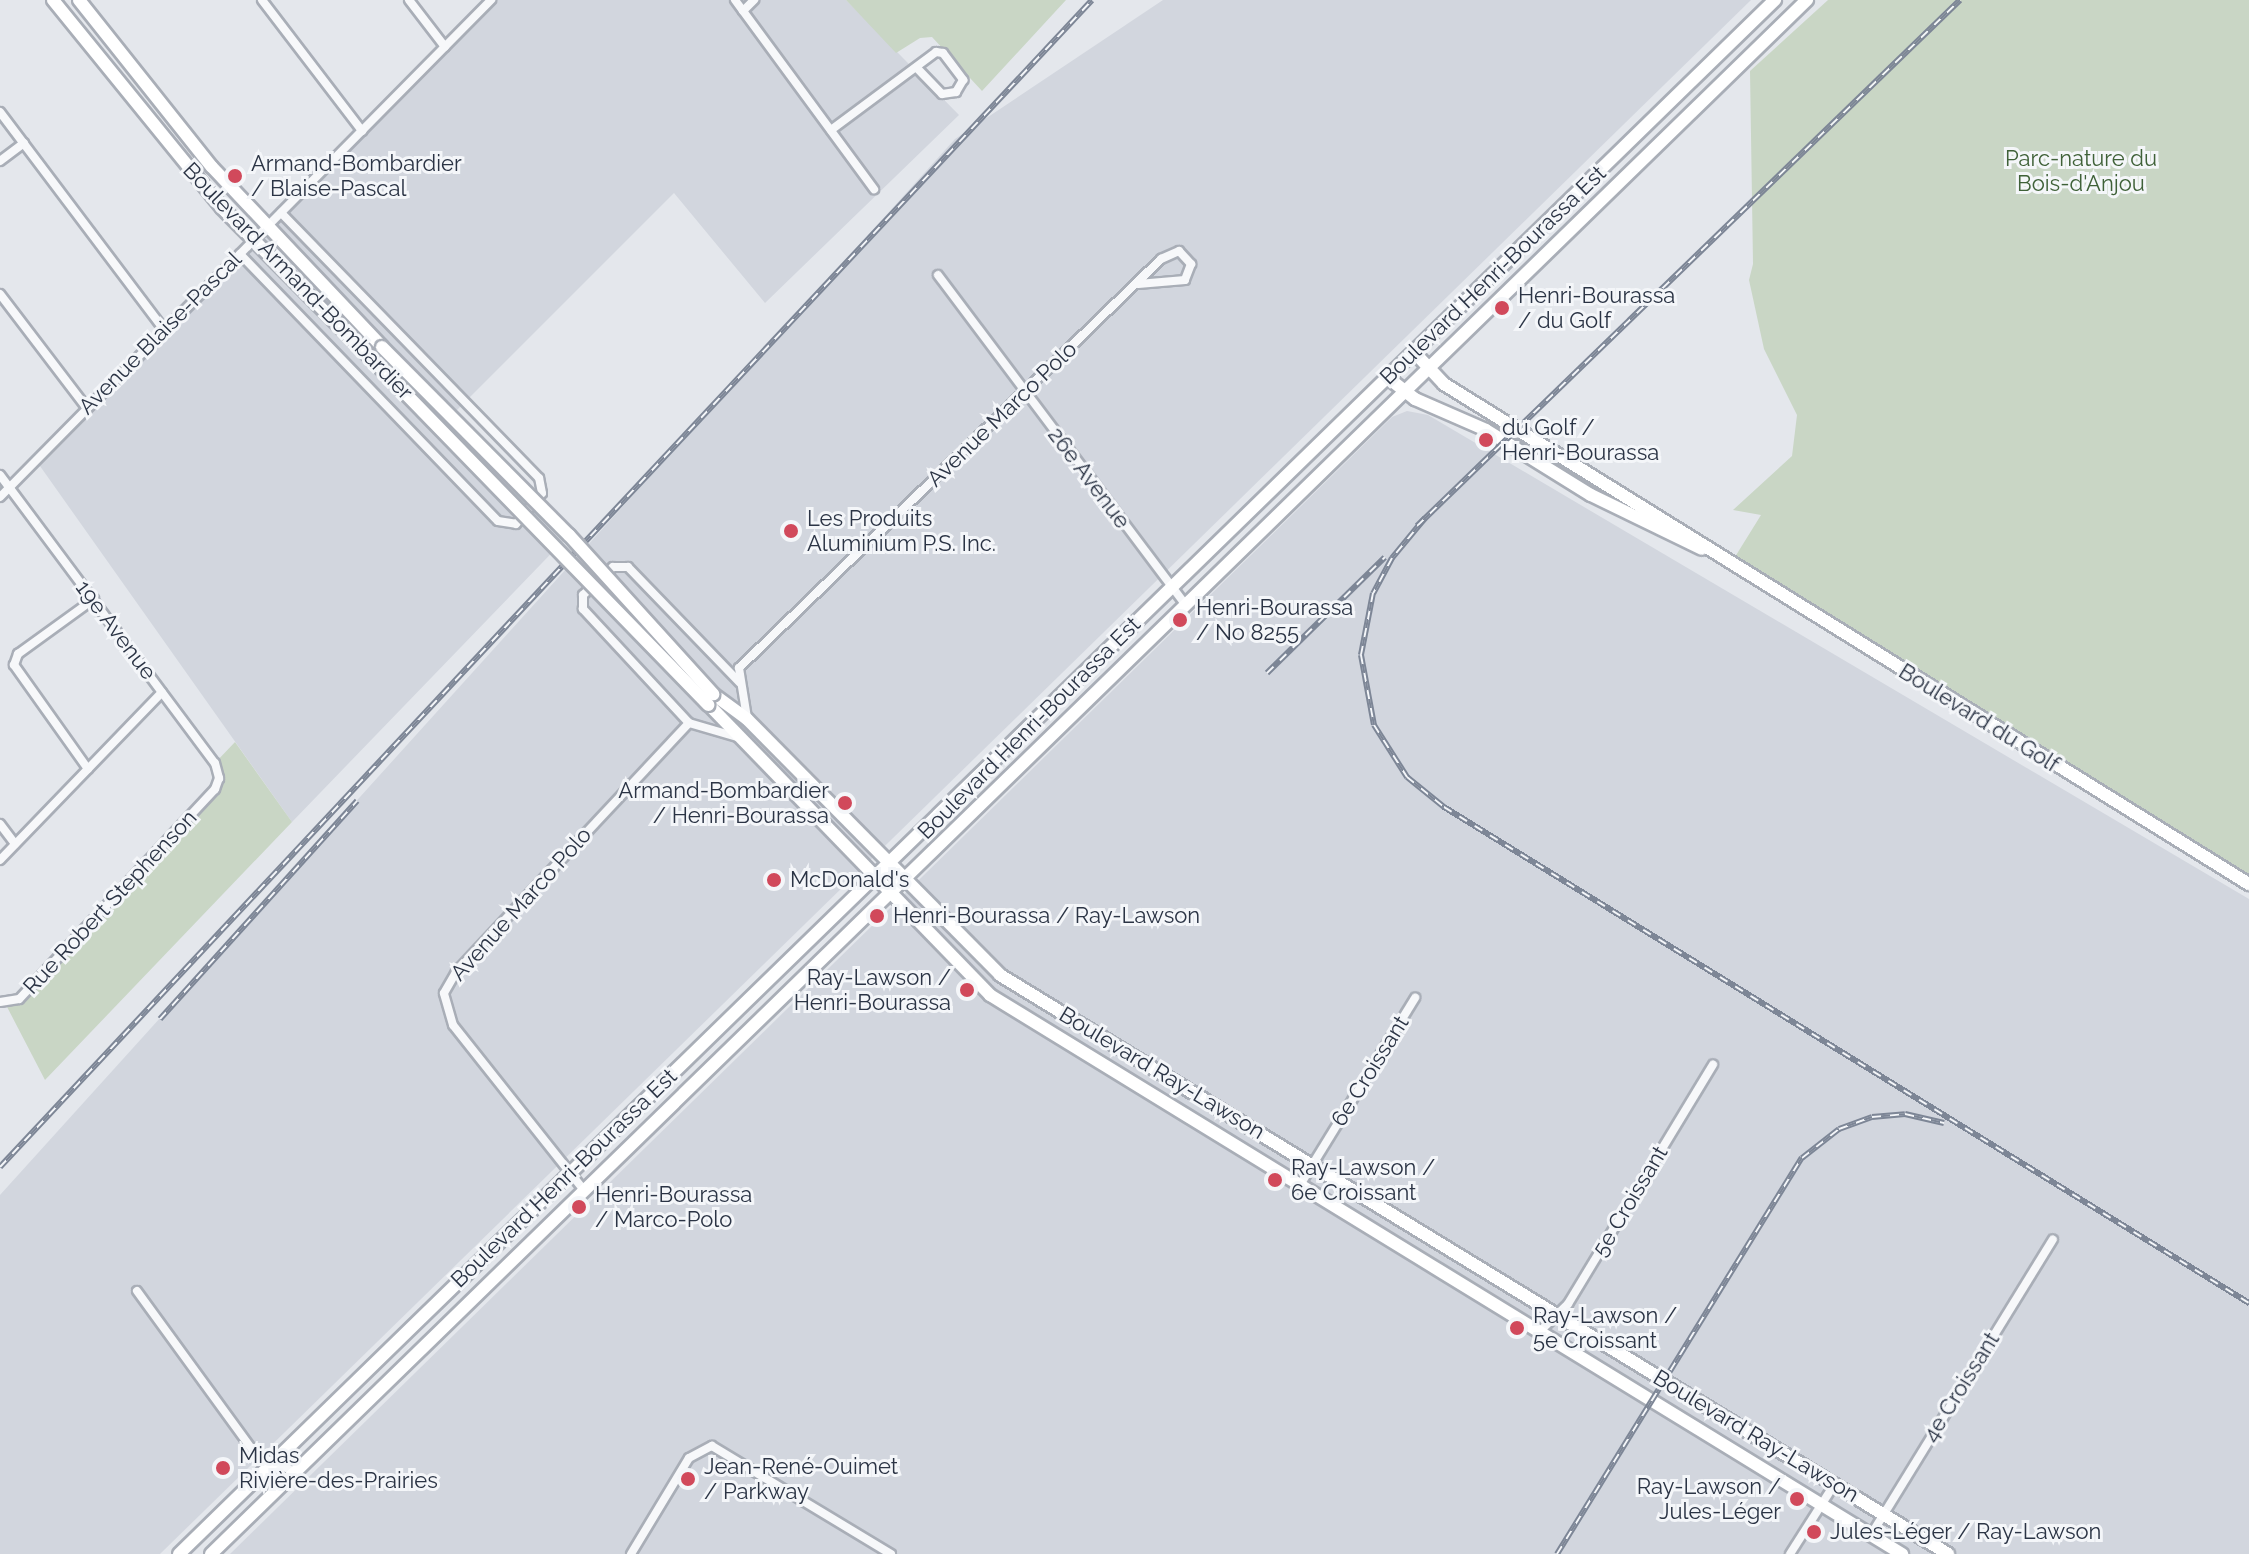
<!DOCTYPE html>
<meta charset="utf-8">
<style>
body{margin:0}
#map{position:relative;width:2249px;height:1554px;overflow:hidden;background:#e4e7ec;font-family:Raleway,sans-serif}
div>[style]{position:absolute}
.built>*{inset:0;background:#d2d6de}
.green>*{inset:0;background:#c9d6c5}
.roads{filter:drop-shadow(2px 0 #a9aeb7) drop-shadow(-2px 0 #a9aeb7) drop-shadow(0 2px #a9aeb7) drop-shadow(0 -2px #a9aeb7)}
.street>*{height:8px;margin:-4px;padding:0 4px;transform-origin:4px;border-radius:4px;background:#f7f8fa}
.secondary>*{height:12px;margin:-6px;padding:0 6px;transform-origin:6px;border-radius:6px;background:#fff}
.primary>*{height:12px;margin:-6px;padding:0 6px;transform-origin:6px;border-radius:6px;background:#fff}
.rail>*{height:6px;margin-top:-3px;transform-origin:0;background:repeating-linear-gradient(90deg,#f4f6f9 0 9px,#7d8696 0 18px);box-sizing:border-box;border-block:2px solid #7d8696}
.bridges{filter:drop-shadow(2px 0 #a9aeb7) drop-shadow(-2px 0 #a9aeb7) drop-shadow(0 2px #a9aeb7) drop-shadow(0 -2px #a9aeb7)}
.secondary-bridge>*{height:12px;margin:-6px;padding:0 6px;transform-origin:6px;border-radius:6px;background:#fff}
.dots>*{width:22px;height:22px;translate:-50% -50%;box-sizing:border-box;border:4px solid #f4f6f9;border-radius:50%}
span{translate:-50% -50%;white-space:nowrap;text-align:center;line-height:1.15;-webkit-text-stroke:6px #f4f6f9;paint-order:stroke}
.park-label{font-size:22px;color:#3f6138}
.poi-label{font-size:22px;color:#2b3445}
.left{translate:0 -50%;text-align:left}
.right{translate:-100% -50%;text-align:right}
.street-label{font-size:22px;color:#2b3445}
</style>
<div id="map">
<div class="built">
<i style="clip-path:polygon(489px 0,734px 0,743px 11px,754px 0,846px 0,959px 115px,765px 303px,674px 193px,451px 416px,569px 535px,292px 822px,35px 459px,203px 292px,257px 229px)"></i>
<i style="clip-path:polygon(1163px 0,1751px 0,160px 1554px,0 1554px,0 1195px,955px 139px)"></i>
<i style="clip-path:polygon(1407px 411px,1428px 415px,2249px 899px,2249px 1554px,230px 1554px,1392px 417px)"></i>
</div>
<div class="green">
<i style="clip-path:polygon(846px 0,1066px 0,982px 91px,932px 37px,920px 38px,896px 53px)"></i>
<i style="clip-path:polygon(1828px 0,2249px 0,2249px 884px,1730px 565px,1761px 515px,1733px 510px,1792px 456px,1797px 415px,1764px 349px,1749px 280px,1753px 264px,1750px 71px)"></i>
<i style="clip-path:polygon(235px 742px,292px 822px,45px 1080px,5px 1003px,13px 1002px,215px 789px,215px 763px)"></i>
</div>
<div class="roads">
<div class="street">
<i style="left:262px;top:0;width:165px;rotate:52.6deg"></i>
<i style="left:409px;top:0;width:59px;rotate:52.5deg"></i>
<i style="left:735px;top:0;width:235px;rotate:53.7deg"></i>
<i style="left:743px;top:11px;width:16px;rotate:-45deg"></i>
<i style="left:0;top:112px;width:273px;rotate:53deg"></i>
<i style="left:831px;top:130px;width:131px;rotate:-36.6deg"></i>
<i style="left:936px;top:52px;width:7px;rotate:8deg"></i>
<i style="left:943px;top:53px;width:34px;rotate:53deg"></i>
<i style="left:963px;top:80px;width:14px;rotate:120deg"></i>
<i style="left:956px;top:92px;width:14px;rotate:172deg"></i>
<i style="left:942px;top:94px;width:37px;rotate:-134deg"></i>
<i style="left:0;top:161px;width:30px;rotate:-37deg"></i>
<i style="left:240px;top:254px;width:371px;rotate:46deg"></i>
<i style="left:498px;top:521px;width:18px;rotate:9deg"></i>
<i style="left:516px;top:524px;width:40px;rotate:-50deg"></i>
<i style="left:542px;top:493px;width:15px;rotate:-101deg"></i>
<i style="left:539px;top:478px;width:370px;rotate:-134.2deg"></i>
<i style="left:938px;top:275px;width:410px;rotate:53.1deg"></i>
<i style="left:0;top:294px;width:142px;rotate:52.7deg"></i>
<i style="left:0;top:475px;width:359px;rotate:53.3deg"></i>
<i style="left:215px;top:763px;width:16px;rotate:75deg"></i>
<i style="left:219px;top:778px;width:12px;rotate:110deg"></i>
<i style="left:215px;top:789px;width:287px;rotate:133deg"></i>
<i style="left:19px;top:999px;width:19px;rotate:171deg"></i>
<i style="left:0;top:497px;width:699px;rotate:-45.35deg"></i>
<i style="left:747px;top:718px;width:51px;rotate:-99.1deg"></i>
<i style="left:739px;top:668px;width:588px;rotate:-44.1deg"></i>
<i style="left:1161px;top:259px;width:20px;rotate:-24deg"></i>
<i style="left:1179px;top:251px;width:18px;rotate:47deg"></i>
<i style="left:1191px;top:264px;width:17px;rotate:111deg"></i>
<i style="left:1185px;top:280px;width:47px;rotate:175.1deg"></i>
<i style="left:737px;top:737px;width:50px;rotate:-163.7deg"></i>
<i style="left:689px;top:723px;width:156px;rotate:-132.9deg"></i>
<i style="left:583px;top:609px;width:14px;rotate:-90deg"></i>
<i style="left:583px;top:595px;width:41px;rotate:-43deg"></i>
<i style="left:613px;top:567px;width:15px"></i>
<i style="left:628px;top:567px;width:161px;rotate:46deg"></i>
<i style="left:88px;top:769px;width:128px;rotate:-125.4deg"></i>
<i style="left:14px;top:665px;width:12px;rotate:-70deg"></i>
<i style="left:18px;top:654px;width:94px;rotate:-35.9deg"></i>
<i style="left:0;top:824px;width:25px;rotate:53deg"></i>
<i style="left:0;top:860px;width:233px;rotate:-46deg"></i>
<i style="left:1300px;top:1185px;width:220px;rotate:-58.4deg"></i>
<i style="left:583px;top:1189px;width:209px;rotate:-128.4deg"></i>
<i style="left:453px;top:1025px;width:33px;rotate:-106deg"></i>
<i style="left:444px;top:993px;width:24px;rotate:-60deg"></i>
<i style="left:456px;top:972px;width:341px;rotate:-46.9deg"></i>
<i style="left:137px;top:1291px;width:203px;rotate:54deg"></i>
<i style="left:256px;top:1455px;width:40px;rotate:23.4deg"></i>
<i style="left:1539px;top:1332px;width:40px;rotate:-44deg"></i>
<i style="left:1568px;top:1304px;width:280px;rotate:-58.8deg"></i>
<i style="left:1871px;top:1535px;width:347px;rotate:-58.4deg"></i>
<i style="left:631px;top:1554px;width:112px;rotate:-58.9deg"></i>
<i style="left:689px;top:1458px;width:26px;rotate:-28deg"></i>
<i style="left:712px;top:1446px;width:209px;rotate:31.1deg"></i>
<i style="left:1790px;top:1554px;width:82px;rotate:-57.5deg"></i>
</div>
<div class="secondary">
<i style="left:53px;top:0;width:268px;rotate:50.9deg"></i>
<i style="left:222px;top:208px;width:211px;rotate:45.2deg"></i>
<i style="left:79px;top:0;width:213px;rotate:51.5deg"></i>
<i style="left:212px;top:167px;width:248px;rotate:46.6deg"></i>
<i style="left:1415px;top:353px;width:42px;rotate:46.9deg"></i>
<i style="left:1444px;top:384px;width:948px;rotate:31.85deg"></i>
<i style="left:1387px;top:377px;width:36px;rotate:38deg"></i>
<i style="left:1415px;top:399px;width:77px;rotate:23.6deg"></i>
<i style="left:1486px;top:430px;width:123px;rotate:31.8deg"></i>
<i style="left:1591px;top:495px;width:123px;rotate:25.9deg"></i>
<i style="left:713px;top:694px;width:42px;rotate:36.3deg"></i>
<i style="left:747px;top:719px;width:360px;rotate:45.3deg"></i>
<i style="left:1000px;top:975px;width:1111px;rotate:31.41deg"></i>
<i style="left:709px;top:705px;width:404px;rotate:45.9deg"></i>
<i style="left:990px;top:995px;width:1070px;rotate:31.51deg"></i>
</div>
<div class="primary">
<i style="left:179px;top:1554px;width:2228px;rotate:-44.24deg"></i>
<i style="left:211px;top:1554px;width:2228px;rotate:-44.24deg"></i>
</div>
</div>
<div class="rail">
<i style="left:1425px;top:518px;width:52px;rotate:129.5deg"></i>
<i style="left:1392px;top:558px;width:40px;rotate:118deg"></i>
<i style="left:1373px;top:593px;width:63px;rotate:101deg"></i>
<i style="left:1361px;top:655px;width:71px;rotate:79.5deg"></i>
<i style="left:1374px;top:725px;width:62px;rotate:57.6deg"></i>
<i style="left:1407px;top:777px;width:48px;rotate:39deg"></i>
<i style="left:1444px;top:807px;width:946px;rotate:31.64deg"></i>
<i style="left:1417px;top:526px;width:756px;rotate:-44.09deg"></i>
<i style="left:1267px;top:673px;width:165px;rotate:-44.5deg"></i>
<i style="left:160px;top:1019px;width:294px;rotate:-47.9deg"></i>
<i style="left:0;top:1167px;width:1598px;rotate:-46.9deg"></i>
<i style="left:1557px;top:1554px;width:466px;rotate:-58.3deg"></i>
<i style="left:1802px;top:1158px;width:47px;rotate:-38.1deg"></i>
<i style="left:1839px;top:1129px;width:35px;rotate:-20deg"></i>
<i style="left:1872px;top:1117px;width:33px;rotate:-5deg"></i>
<i style="left:1905px;top:1114px;width:40px;rotate:13deg"></i>
</div>
<div class="bridges">
<div class="secondary-bridge">
<i style="left:382px;top:347px;width:265px;rotate:45.2deg"></i>
<i style="left:569px;top:535px;width:215px;rotate:47.8deg"></i>
<i style="left:371px;top:358px;width:484px;rotate:45.8deg"></i>
</div>
</div>
<div class="dots">
<i style="left:235px;top:176px;background:#d1495b"></i>
<i style="left:1502px;top:308px;background:#d1495b"></i>
<i style="left:1486px;top:440px;background:#d1495b"></i>
<i style="left:791px;top:531px;background:#d1495b"></i>
<i style="left:1180px;top:620px;background:#d1495b"></i>
<i style="left:845px;top:803px;background:#d1495b"></i>
<i style="left:774px;top:880px;background:#d1495b"></i>
<i style="left:877px;top:916px;background:#d1495b"></i>
<i style="left:967px;top:990px;background:#d1495b"></i>
<i style="left:1275px;top:1180px;background:#d1495b"></i>
<i style="left:579px;top:1207px;background:#d1495b"></i>
<i style="left:1517px;top:1328px;background:#d1495b"></i>
<i style="left:223px;top:1468px;background:#d1495b"></i>
<i style="left:688px;top:1479px;background:#d1495b"></i>
<i style="left:1797px;top:1499px;background:#d1495b"></i>
<i style="left:1814px;top:1532px;background:#d1495b"></i>
</div>
<div class="park-label">
<span style="left:2081px;top:171px">Parc-nature du<br>Bois-d'Anjou</span>
</div>
<div class="poi-label">
<span class="left" style="left:251px;top:176px">Armand-Bombardier<br>/ Blaise-Pascal</span>
<span class="left" style="left:1518px;top:308px">Henri-Bourassa<br>/ du Golf</span>
<span class="left" style="left:1502px;top:440px">du Golf /<br>Henri-Bourassa</span>
<span class="left" style="left:807px;top:531px">Les Produits<br>Aluminium P.S. Inc.</span>
<span class="left" style="left:1196px;top:620px">Henri-Bourassa<br>/ No 8255</span>
<span class="right" style="left:829px;top:803px">Armand-Bombardier<br>/ Henri-Bourassa</span>
<span class="left" style="left:790px;top:880px">McDonald's</span>
<span class="left" style="left:893px;top:916px">Henri-Bourassa / Ray-Lawson</span>
<span class="right" style="left:951px;top:990px">Ray-Lawson /<br>Henri-Bourassa</span>
<span class="left" style="left:1291px;top:1180px">Ray-Lawson /<br>6e Croissant</span>
<span class="left" style="left:595px;top:1207px">Henri-Bourassa<br>/ Marco-Polo</span>
<span class="left" style="left:1533px;top:1328px">Ray-Lawson /<br>5e Croissant</span>
<span class="left" style="left:239px;top:1468px">Midas<br>Rivière-des-Prairies</span>
<span class="left" style="left:704px;top:1479px">Jean-René-Ouimet<br>/ Parkway</span>
<span class="right" style="left:1781px;top:1499px">Ray-Lawson /<br>Jules-Léger</span>
<span class="left" style="left:1830px;top:1532px">Jules-Léger / Ray-Lawson</span>
</div>
<div class="street-label">
<span style="left:1493px;top:275px;rotate:-44deg">Boulevard Henri-Bourassa Est</span>
<span style="left:298px;top:281px;rotate:46deg">Boulevard Armand-Bombardier</span>
<span style="left:160px;top:333px;rotate:-45deg">Avenue Blaise-Pascal</span>
<span style="left:1002px;top:414px;rotate:-44deg">Avenue Marco Polo</span>
<span style="left:1089px;top:478px;rotate:53deg">26e Avenue</span>
<span style="left:116px;top:630px;rotate:53deg">19e Avenue</span>
<span style="left:1979px;top:718px;rotate:32deg">Boulevard du Golf</span>
<span style="left:1029px;top:728px;rotate:-45deg">Boulevard Henri-Bourassa Est</span>
<span style="left:110px;top:902px;rotate:-47deg">Rue Robert Stephenson</span>
<span style="left:521px;top:904px;rotate:-48deg">Avenue Marco Polo</span>
<span style="left:1370px;top:1071px;rotate:-58deg">6e Croissant</span>
<span style="left:1162px;top:1073px;rotate:31deg">Boulevard Ray-Lawson</span>
<span style="left:564px;top:1178px;rotate:-44deg">Boulevard Henri-Bourassa Est</span>
<span style="left:1630px;top:1201px;rotate:-59deg">5e Croissant</span>
<span style="left:1961px;top:1387px;rotate:-58deg">4e Croissant</span>
<span style="left:1756px;top:1436px;rotate:31deg">Boulevard Ray-Lawson</span>
</div>
</div>
